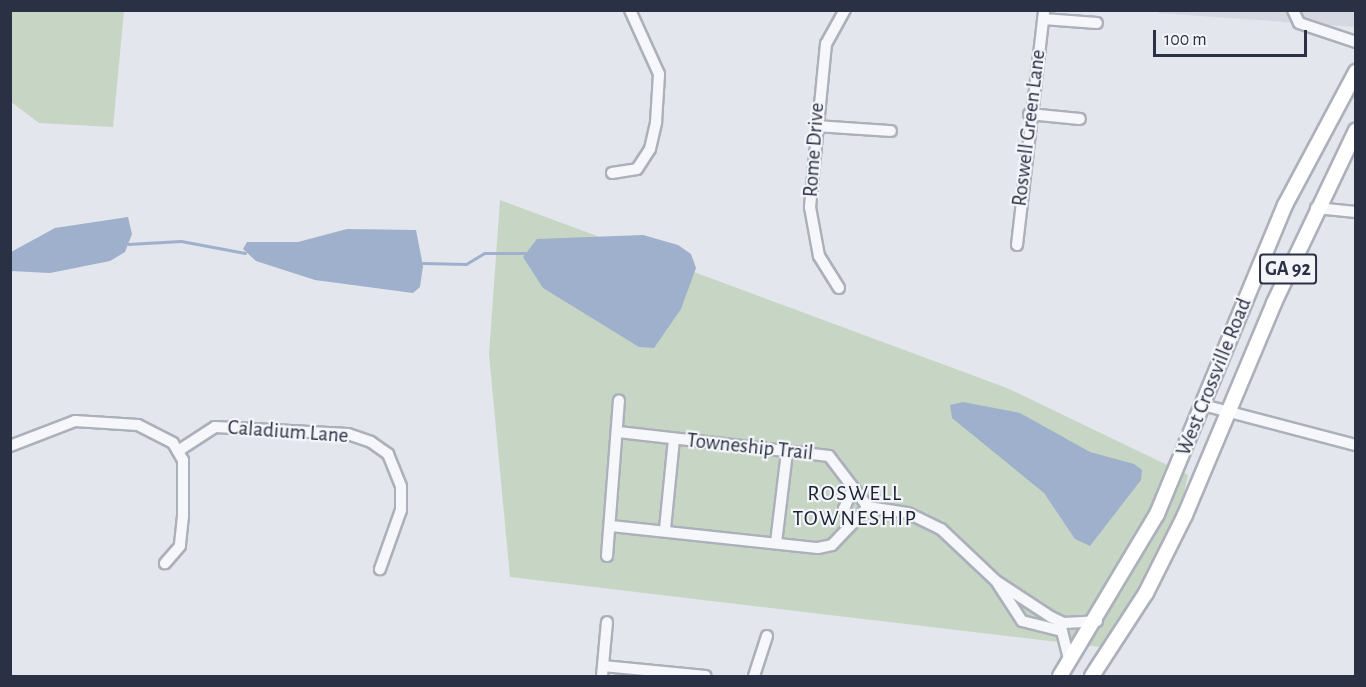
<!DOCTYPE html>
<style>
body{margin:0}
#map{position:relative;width:1366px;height:687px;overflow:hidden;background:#e3e6ec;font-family:"Alegreya Sans",sans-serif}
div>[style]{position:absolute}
.built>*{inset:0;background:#d5d8e1}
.green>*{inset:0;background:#c7d6c4}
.water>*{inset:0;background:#9eb0cc}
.stream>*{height:3px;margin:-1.5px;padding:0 1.5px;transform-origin:1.5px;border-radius:1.5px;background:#9eb0cc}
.roads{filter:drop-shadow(2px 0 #acb0ba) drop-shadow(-2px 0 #acb0ba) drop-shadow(0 2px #acb0ba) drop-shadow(0 -2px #acb0ba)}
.minor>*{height:10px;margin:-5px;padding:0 5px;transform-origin:5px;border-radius:5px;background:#f6f7fa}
.major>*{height:14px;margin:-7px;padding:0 7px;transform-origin:7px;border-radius:7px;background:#fff}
span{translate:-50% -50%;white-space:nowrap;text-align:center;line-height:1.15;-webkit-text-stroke:4.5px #f3f5f9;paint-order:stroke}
.shield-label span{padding:2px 4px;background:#f3f5f9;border:2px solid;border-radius:4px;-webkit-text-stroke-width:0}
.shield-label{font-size:20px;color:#2a3144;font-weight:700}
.street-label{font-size:21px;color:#2a3144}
.neighbourhood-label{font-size:22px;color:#1c2235;letter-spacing:1.5px}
.frame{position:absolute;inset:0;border:12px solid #2a3144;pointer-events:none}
.scale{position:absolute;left:1153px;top:30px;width:154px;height:27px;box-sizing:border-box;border:3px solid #2a3144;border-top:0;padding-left:8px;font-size:18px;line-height:21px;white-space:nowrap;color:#2a3144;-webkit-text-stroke:4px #f3f5f9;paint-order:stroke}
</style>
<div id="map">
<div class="built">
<i style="clip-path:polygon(1159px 10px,1355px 11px,1355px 27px,1158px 13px)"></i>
</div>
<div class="green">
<i style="clip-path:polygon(11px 10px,124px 11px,113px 127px,39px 123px,11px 102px)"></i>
<i style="clip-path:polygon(500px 200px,1007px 388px,1188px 475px,1168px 568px,1117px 649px,510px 577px,489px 354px)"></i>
</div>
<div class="water">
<i style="clip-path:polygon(128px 217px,132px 234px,125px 252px,110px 261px,50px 273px,11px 271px,11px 252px,55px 228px)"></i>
<i style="clip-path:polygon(347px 229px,416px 230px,423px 266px,420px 287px,413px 293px,315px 280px,256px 261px,243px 249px,247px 242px,298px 242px)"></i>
<i style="clip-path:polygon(643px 235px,678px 245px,691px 254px,696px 268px,681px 309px,654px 348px,639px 347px,543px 288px,523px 257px,537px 239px)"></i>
<i style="clip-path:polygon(963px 402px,1020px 413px,1090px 452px,1134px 464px,1142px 470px,1141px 480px,1090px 546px,1075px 539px,1044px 493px,952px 418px,950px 405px)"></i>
</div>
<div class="stream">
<i style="left:128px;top:244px;width:53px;rotate:-3.2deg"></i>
<i style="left:181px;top:241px;width:65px;rotate:10.6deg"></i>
<i style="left:423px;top:263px;width:43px;rotate:1.3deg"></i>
<i style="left:466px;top:264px;width:21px;rotate:-31deg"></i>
<i style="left:484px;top:253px;width:41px"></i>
</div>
<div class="roads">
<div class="minor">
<i style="left:1293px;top:10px;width:14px;rotate:65deg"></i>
<i style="left:1299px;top:23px;width:60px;rotate:18.4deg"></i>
<i style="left:1043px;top:19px;width:54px;rotate:4.2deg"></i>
<i style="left:1029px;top:114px;width:51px;rotate:5.6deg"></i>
<i style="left:817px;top:126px;width:74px;rotate:3.9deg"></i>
<i style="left:612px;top:173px;width:25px;rotate:-9deg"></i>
<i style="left:637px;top:169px;width:24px;rotate:-57deg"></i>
<i style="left:650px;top:149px;width:28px;rotate:-77deg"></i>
<i style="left:656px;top:122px;width:48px;rotate:-86.4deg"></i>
<i style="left:659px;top:74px;width:70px;rotate:-114.4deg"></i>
<i style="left:1316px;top:208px;width:40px;rotate:5.7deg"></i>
<i style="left:1017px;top:245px;width:237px;rotate:-83.4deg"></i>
<i style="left:839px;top:288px;width:38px;rotate:-122deg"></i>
<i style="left:819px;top:256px;width:50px;rotate:-100.4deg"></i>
<i style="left:810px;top:207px;width:164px;rotate:-84.4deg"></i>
<i style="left:826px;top:44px;width:39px;rotate:-61deg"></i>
<i style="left:1203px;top:405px;width:158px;rotate:14.7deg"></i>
<i style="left:619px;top:432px;width:211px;rotate:6.5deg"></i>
<i style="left:829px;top:456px;width:64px;rotate:52.6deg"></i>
<i style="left:10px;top:446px;width:70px;rotate:-21deg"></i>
<i style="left:75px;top:421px;width:63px;rotate:3.6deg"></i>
<i style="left:138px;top:425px;width:39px;rotate:27deg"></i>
<i style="left:173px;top:443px;width:20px;rotate:60deg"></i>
<i style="left:183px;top:460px;width:56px;rotate:90deg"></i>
<i style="left:183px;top:516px;width:30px;rotate:96deg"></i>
<i style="left:180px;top:546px;width:23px;rotate:131deg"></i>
<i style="left:178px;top:451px;width:44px;rotate:-33deg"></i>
<i style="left:215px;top:427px;width:133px;rotate:3deg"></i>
<i style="left:348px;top:434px;width:24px;rotate:19deg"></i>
<i style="left:371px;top:442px;width:21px;rotate:35deg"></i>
<i style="left:388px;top:454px;width:35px;rotate:68deg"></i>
<i style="left:401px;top:487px;width:23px;rotate:90deg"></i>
<i style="left:401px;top:510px;width:63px;rotate:109.6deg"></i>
<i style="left:868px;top:507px;width:40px;rotate:8.5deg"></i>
<i style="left:908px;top:513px;width:37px;rotate:26deg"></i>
<i style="left:941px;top:529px;width:76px;rotate:43.4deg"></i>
<i style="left:996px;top:581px;width:66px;rotate:33.2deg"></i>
<i style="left:1051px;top:617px;width:14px;rotate:25deg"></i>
<i style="left:1064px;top:623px;width:33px;rotate:-3deg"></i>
<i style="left:859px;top:518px;width:9px;rotate:174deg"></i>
<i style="left:850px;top:519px;width:12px;rotate:-121deg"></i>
<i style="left:844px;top:509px;width:16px;rotate:-68deg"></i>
<i style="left:850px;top:494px;width:10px;rotate:11deg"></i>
<i style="left:611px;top:526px;width:208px;rotate:6.1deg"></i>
<i style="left:818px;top:548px;width:14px;rotate:-12deg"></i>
<i style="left:832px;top:545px;width:52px;rotate:-46.5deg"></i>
<i style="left:665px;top:529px;width:90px;rotate:-84.3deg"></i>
<i style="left:776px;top:543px;width:92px;rotate:-83.1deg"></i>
<i style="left:607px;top:556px;width:156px;rotate:-85.6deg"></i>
<i style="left:998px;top:584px;width:44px;rotate:57deg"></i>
<i style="left:1022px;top:621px;width:41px;rotate:14deg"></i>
<i style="left:1062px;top:631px;width:32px;rotate:76deg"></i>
<i style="left:603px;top:666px;width:103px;rotate:5.5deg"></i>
<i style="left:602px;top:676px;width:54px;rotate:-84.7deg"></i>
<i style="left:754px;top:676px;width:42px;rotate:-72deg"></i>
</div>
<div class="major">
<i style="left:1060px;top:676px;width:189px;rotate:-59.1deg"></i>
<i style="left:1157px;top:514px;width:334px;rotate:-67.5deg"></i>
<i style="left:1285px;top:205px;width:151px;rotate:-61.9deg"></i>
<i style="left:1092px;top:676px;width:99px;rotate:-57deg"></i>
<i style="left:1146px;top:593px;width:87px;rotate:-63.4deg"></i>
<i style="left:1185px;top:515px;width:230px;rotate:-67.2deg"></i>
<i style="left:1274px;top:303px;width:191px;rotate:-64.6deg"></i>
</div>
</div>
<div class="shield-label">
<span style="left:1288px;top:269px">GA 92</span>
</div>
<div class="street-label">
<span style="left:1029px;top:128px;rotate:-83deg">Roswell Green Lane</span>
<span style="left:814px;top:150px;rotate:-86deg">Rome Drive</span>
<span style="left:1214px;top:377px;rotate:-68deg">West Crossville Road</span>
<span style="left:288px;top:432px;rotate:4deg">Caladium Lane</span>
<span style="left:750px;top:447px;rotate:6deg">Towneship Trail</span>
</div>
<div class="neighbourhood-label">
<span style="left:855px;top:506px">ROSWELL<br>TOWNESHIP</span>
</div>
<div class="frame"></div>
<div class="scale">100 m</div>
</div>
